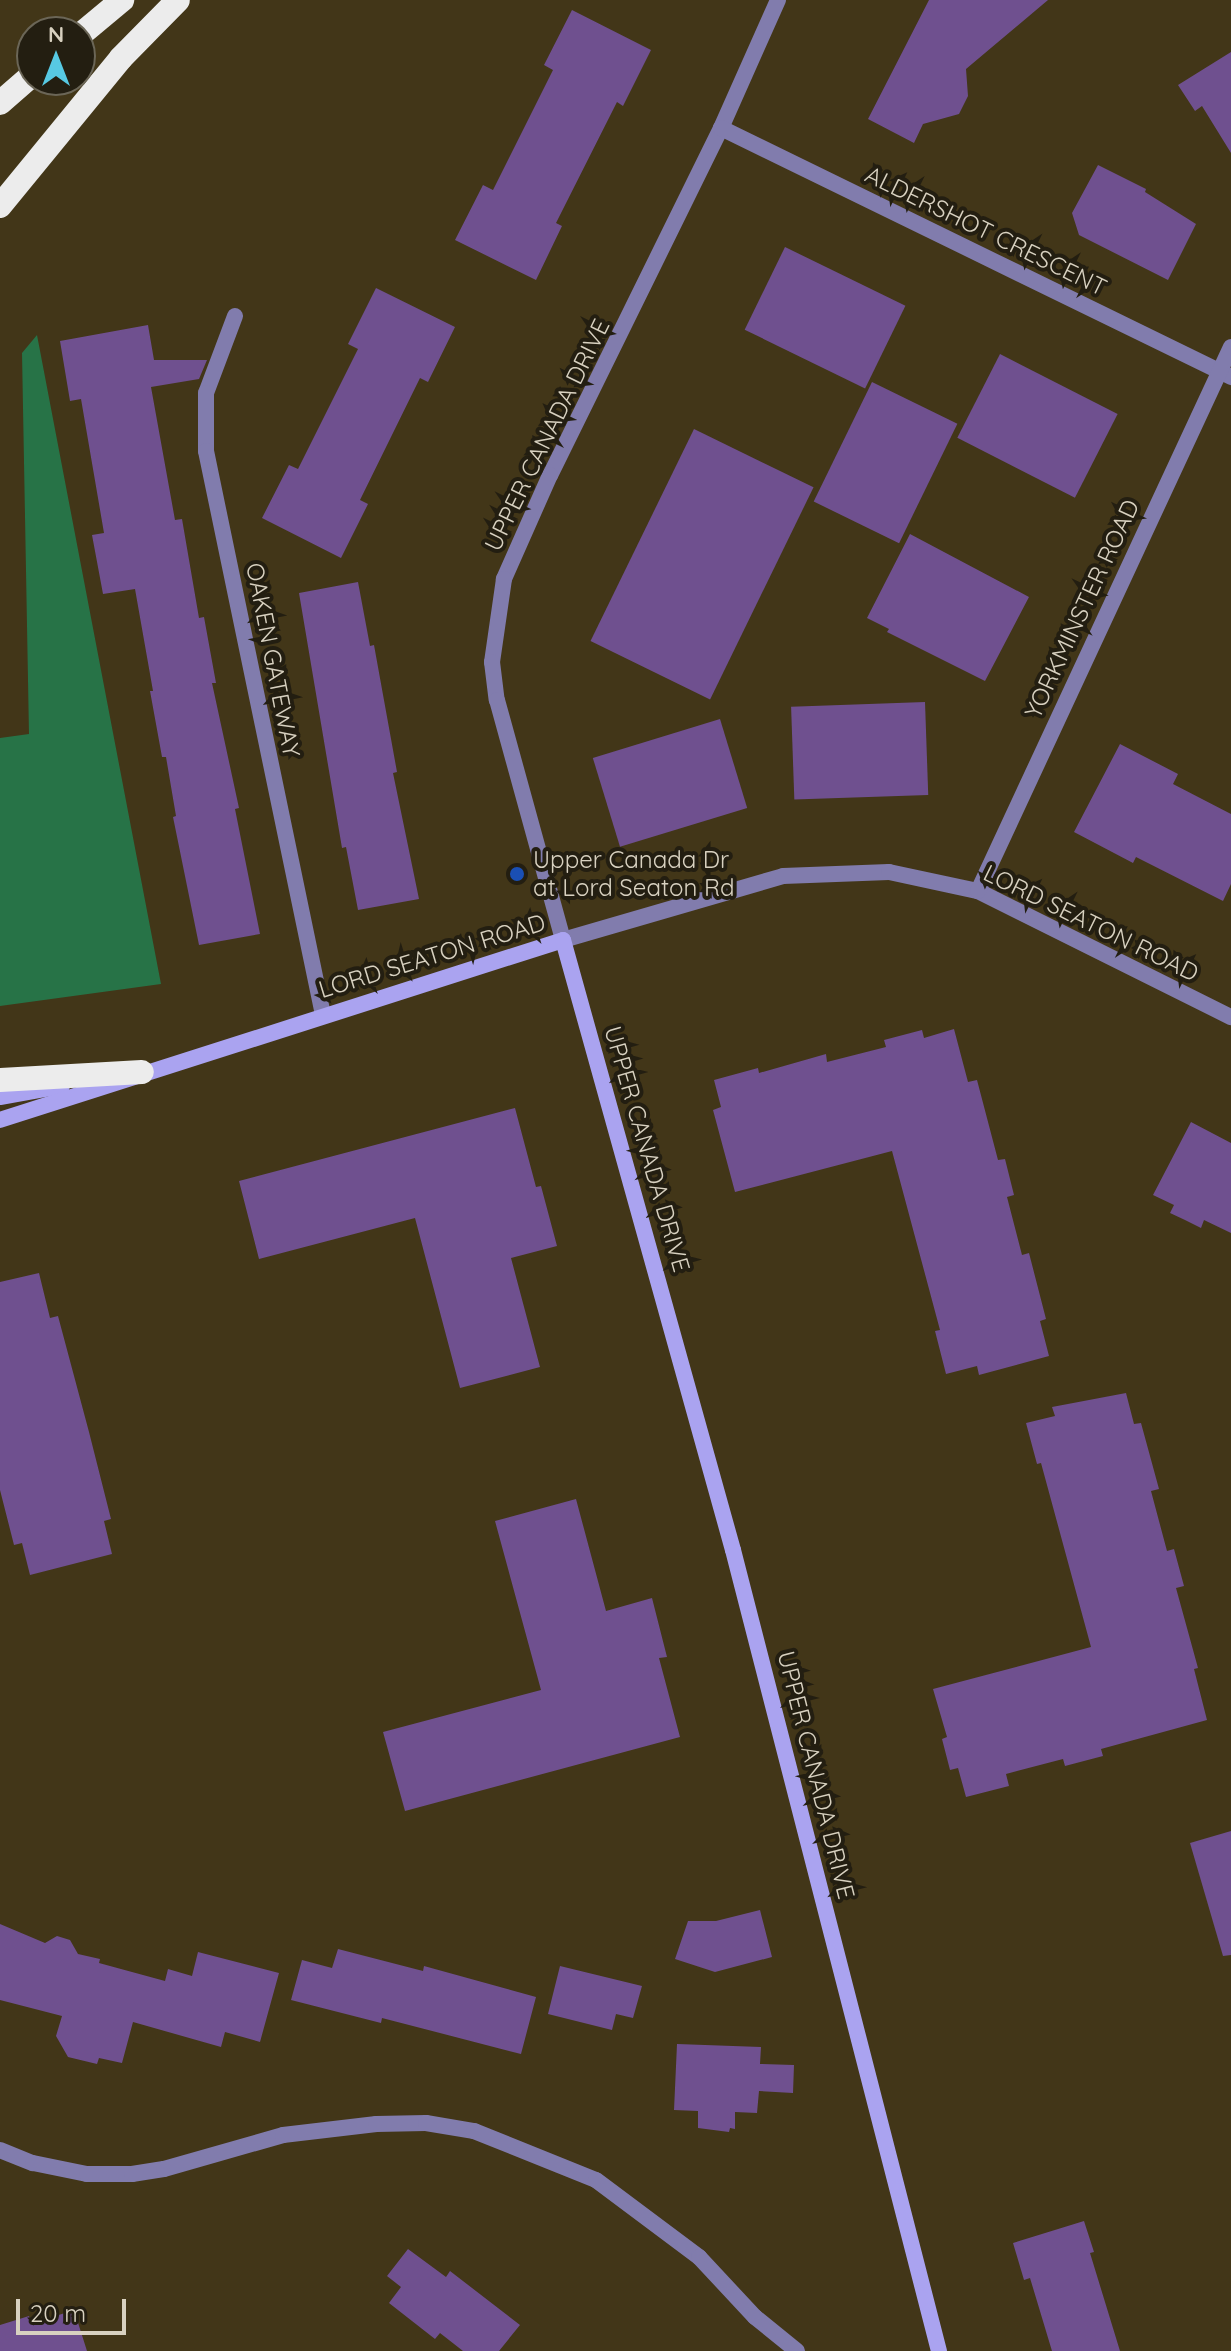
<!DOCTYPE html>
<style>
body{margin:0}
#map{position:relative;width:1231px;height:2351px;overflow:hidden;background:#423618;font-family:Quicksand,sans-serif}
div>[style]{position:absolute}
.forest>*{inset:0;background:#277347}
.building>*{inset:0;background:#6f508f;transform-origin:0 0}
.street>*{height:16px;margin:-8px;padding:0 8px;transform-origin:8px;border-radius:8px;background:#817cad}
.secondary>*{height:16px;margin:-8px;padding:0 8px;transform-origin:8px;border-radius:8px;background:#aaa3f0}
.highway>*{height:24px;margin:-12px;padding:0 12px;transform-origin:12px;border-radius:12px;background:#ececec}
.dots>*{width:22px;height:22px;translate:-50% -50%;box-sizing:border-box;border:4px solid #231e11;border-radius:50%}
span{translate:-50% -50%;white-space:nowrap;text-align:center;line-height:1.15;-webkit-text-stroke:8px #231e11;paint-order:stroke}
.street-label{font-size:24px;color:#d8d1c0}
.poi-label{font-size:24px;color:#d8d1c0}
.left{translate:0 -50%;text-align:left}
.north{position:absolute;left:16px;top:16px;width:80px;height:80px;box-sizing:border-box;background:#231e11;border:2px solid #6b6657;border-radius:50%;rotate:0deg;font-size:22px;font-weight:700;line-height:32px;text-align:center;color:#d8d1c0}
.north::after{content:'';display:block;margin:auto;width:28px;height:36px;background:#57c9e3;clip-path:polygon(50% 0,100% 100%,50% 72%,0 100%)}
.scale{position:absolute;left:16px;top:2299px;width:110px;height:36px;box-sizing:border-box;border:4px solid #d8d1c0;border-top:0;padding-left:10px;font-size:24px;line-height:28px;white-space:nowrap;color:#d8d1c0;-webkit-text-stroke:6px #231e11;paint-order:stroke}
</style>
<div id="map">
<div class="forest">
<i style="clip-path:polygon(37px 335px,161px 984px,0 1006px,0 738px,29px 734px,22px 353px)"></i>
</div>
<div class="building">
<i style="clip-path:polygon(929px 0,1048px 0,966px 69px,968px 96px,959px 114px,923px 124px,914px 143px,868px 119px)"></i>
<i style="clip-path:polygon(572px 10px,651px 50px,623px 106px,617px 102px,556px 223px,562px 226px,536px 280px,455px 240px,483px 185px,493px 190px,553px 70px,544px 65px)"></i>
<i style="clip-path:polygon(1231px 52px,1231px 153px,1202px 106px,1195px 111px,1178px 85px)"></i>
<i style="clip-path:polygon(1098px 165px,1146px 189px,1145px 192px,1196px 224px,1168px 280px,1079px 235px,1072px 213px)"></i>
<i style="left:785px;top:247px;width:134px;height:92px;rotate:26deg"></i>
<i style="clip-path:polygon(376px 288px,455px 327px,428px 382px,420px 378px,360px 500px,368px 504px,341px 558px,262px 518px,289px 465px,298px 469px,358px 349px,348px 344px)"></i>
<i style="clip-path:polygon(148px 325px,154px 360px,207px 360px,199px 379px,151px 387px,175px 520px,182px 519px,199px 618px,204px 617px,216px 683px,212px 683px,239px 808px,235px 809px,260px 934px,199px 945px,173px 817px,176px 816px,166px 757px,162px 757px,150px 691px,153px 691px,135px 589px,103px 594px,92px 535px,104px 533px,81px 399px,70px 401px,60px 341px)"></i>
<i style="left:1000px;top:354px;width:132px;height:94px;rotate:27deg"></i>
<i style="left:872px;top:382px;width:95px;height:133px;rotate:26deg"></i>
<i style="left:694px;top:429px;width:133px;height:236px;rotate:26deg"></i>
<i style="clip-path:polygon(910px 534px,1029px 597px,985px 681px,887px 632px,889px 629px,867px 618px)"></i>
<i style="clip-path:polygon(358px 582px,370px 646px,374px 645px,397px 772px,393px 773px,419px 899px,358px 910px,346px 847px,342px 848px,299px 593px)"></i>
<i style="left:925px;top:702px;width:93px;height:134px;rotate:88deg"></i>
<i style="left:720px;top:719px;width:93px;height:133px;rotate:73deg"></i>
<i style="clip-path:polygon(1120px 744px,1178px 774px,1173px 784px,1231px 814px,1231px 884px,1223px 901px,1136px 857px,1133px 863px,1074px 832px)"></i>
<i style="clip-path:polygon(954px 1029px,968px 1082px,977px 1080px,998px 1160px,1005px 1159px,1014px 1195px,1007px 1197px,1022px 1255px,1029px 1253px,1046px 1319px,1040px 1321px,1049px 1356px,979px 1375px,977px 1366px,946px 1374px,935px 1331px,940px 1330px,892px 1151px,735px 1192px,713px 1110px,721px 1107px,714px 1080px,758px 1068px,759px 1073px,826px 1054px,827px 1062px,886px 1047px,884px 1040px,922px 1030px,924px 1038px)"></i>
<i style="clip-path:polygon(515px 1108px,536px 1187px,541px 1186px,557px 1246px,511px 1258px,540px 1367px,460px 1388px,415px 1218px,259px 1259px,239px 1181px)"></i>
<i style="clip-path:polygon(1191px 1122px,1231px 1143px,1231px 1233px,1204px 1220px,1201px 1228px,1185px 1220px,1170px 1213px,1174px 1205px,1153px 1195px)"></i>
<i style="clip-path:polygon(39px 1273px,50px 1318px,58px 1316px,89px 1432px,111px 1519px,104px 1521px,112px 1554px,30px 1575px,22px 1543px,14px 1545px,0 1490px,0 1282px)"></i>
<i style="clip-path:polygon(1126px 1393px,1134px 1424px,1141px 1423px,1159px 1489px,1151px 1491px,1167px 1551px,1174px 1549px,1184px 1586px,1176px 1588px,1198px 1668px,1194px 1669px,1207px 1720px,1101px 1749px,1103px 1756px,1065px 1766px,1063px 1759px,1006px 1774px,1009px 1786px,966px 1797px,958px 1768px,950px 1770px,942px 1739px,947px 1737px,933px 1689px,1091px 1647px,1041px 1463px,1037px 1464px,1026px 1423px,1055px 1416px,1052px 1407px)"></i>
<i style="clip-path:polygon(576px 1499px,606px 1611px,652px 1598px,667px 1657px,659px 1658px,680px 1737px,405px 1811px,383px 1732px,541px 1690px,495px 1521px)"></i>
<i style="clip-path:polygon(1231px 1831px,1231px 1955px,1223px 1956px,1190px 1843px)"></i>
<i style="clip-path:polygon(760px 1910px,772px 1957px,715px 1972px,675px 1959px,688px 1921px,716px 1921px)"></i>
<i style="clip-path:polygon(0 1924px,45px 1943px,57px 1936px,70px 1940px,78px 1954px,100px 1959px,99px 1963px,165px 1981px,168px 1969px,192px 1976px,198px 1952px,279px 1973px,260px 2042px,225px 2032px,221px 2047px,133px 2022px,122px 2063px,99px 2058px,97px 2064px,68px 2057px,56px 2036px,62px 2016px,0 2000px)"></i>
<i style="clip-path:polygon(338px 1949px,423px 1971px,424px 1966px,536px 1997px,521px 2054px,382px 2018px,381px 2023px,291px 2000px,302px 1960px,332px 1968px)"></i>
<i style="clip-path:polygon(560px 1966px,642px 1986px,633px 2018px,616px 2014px,612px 2030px,548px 2014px)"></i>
<i style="clip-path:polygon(677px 2044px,761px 2047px,760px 2064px,794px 2065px,793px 2093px,759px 2091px,757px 2113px,735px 2112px,735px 2129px,730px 2128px,729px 2132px,698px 2128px,698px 2111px,674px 2110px)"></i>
<i style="clip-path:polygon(1084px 2221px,1094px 2252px,1090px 2253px,1120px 2351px,1052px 2351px,1030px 2278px,1024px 2280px,1013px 2243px)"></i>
<i style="clip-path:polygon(408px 2249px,446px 2277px,450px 2271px,520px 2325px,499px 2351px,463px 2351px,440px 2333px,435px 2339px,389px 2303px,401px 2287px,387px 2276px)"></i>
<i style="clip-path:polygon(74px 2310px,87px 2351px,0 2351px,0 2325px,29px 2316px,31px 2324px)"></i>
</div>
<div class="street">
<i style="left:778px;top:0;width:140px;rotate:114deg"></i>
<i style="left:721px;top:128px;width:387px;rotate:116.2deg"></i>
<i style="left:550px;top:475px;width:114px;rotate:113.9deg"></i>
<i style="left:504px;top:579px;width:84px;rotate:98.2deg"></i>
<i style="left:492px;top:662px;width:38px;rotate:83deg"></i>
<i style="left:497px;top:700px;width:249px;rotate:74.6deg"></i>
<i style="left:563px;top:940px;width:229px;rotate:-16.2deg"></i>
<i style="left:783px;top:876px;width:106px;rotate:-2.2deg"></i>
<i style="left:889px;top:872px;width:91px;rotate:12.1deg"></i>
<i style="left:978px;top:891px;width:283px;rotate:26.5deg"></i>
<i style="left:721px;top:128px;width:568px;rotate:26.02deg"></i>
<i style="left:235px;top:316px;width:82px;rotate:110.6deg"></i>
<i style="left:206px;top:393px;width:58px;rotate:90deg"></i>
<i style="left:206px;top:451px;width:576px;rotate:78.28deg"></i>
<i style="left:978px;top:891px;width:600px;rotate:-65.06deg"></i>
<i style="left:0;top:2150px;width:35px;rotate:22deg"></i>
<i style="left:33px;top:2163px;width:55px;rotate:11.5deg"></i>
<i style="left:87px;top:2174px;width:45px"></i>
<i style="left:132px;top:2174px;width:32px;rotate:-9deg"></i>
<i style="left:164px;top:2169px;width:124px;rotate:-15.9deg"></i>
<i style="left:283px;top:2135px;width:94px;rotate:-6.7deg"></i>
<i style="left:376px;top:2124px;width:50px;rotate:-1.1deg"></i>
<i style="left:426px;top:2123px;width:49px;rotate:9.5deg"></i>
<i style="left:474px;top:2131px;width:131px;rotate:21.9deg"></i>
<i style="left:596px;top:2180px;width:129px;rotate:36.8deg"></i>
<i style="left:699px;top:2257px;width:82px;rotate:47deg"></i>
<i style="left:755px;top:2317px;width:54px;rotate:39deg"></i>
</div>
<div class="secondary">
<i style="left:0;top:1097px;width:63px;rotate:-10.1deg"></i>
<i style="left:0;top:1120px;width:591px;rotate:-17.73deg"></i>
<i style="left:563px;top:940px;width:633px;rotate:74.43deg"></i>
<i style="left:733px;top:1550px;width:827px;rotate:75.58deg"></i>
</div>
<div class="highway">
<i style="left:80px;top:35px;width:55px;rotate:-39.8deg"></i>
<i style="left:0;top:103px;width:43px;rotate:-41.2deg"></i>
<i style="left:0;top:206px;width:191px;rotate:-50.7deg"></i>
<i style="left:121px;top:58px;width:81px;rotate:-45.5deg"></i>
<i style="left:0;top:1080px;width:142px;rotate:-3.2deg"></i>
</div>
<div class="dots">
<i style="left:517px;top:874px;background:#1a4fb4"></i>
</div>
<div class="street-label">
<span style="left:986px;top:231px;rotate:26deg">ALDERSHOT CRESCENT</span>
<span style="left:547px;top:435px;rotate:-64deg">UPPER CANADA DRIVE</span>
<span style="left:1082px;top:609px;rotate:-65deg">YORKMINSTER ROAD</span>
<span style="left:273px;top:660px;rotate:79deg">OAKEN GATEWAY</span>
<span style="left:1091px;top:923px;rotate:26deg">LORD SEATON ROAD</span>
<span style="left:432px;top:956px;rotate:-17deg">LORD SEATON ROAD</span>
<span style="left:647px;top:1149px;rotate:74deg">UPPER CANADA DRIVE</span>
<span style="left:816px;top:1775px;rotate:76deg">UPPER CANADA DRIVE</span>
</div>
<div class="poi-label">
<span class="left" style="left:533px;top:874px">Upper Canada Dr<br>at Lord Seaton Rd</span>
</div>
<div class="north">N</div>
<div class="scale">20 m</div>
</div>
